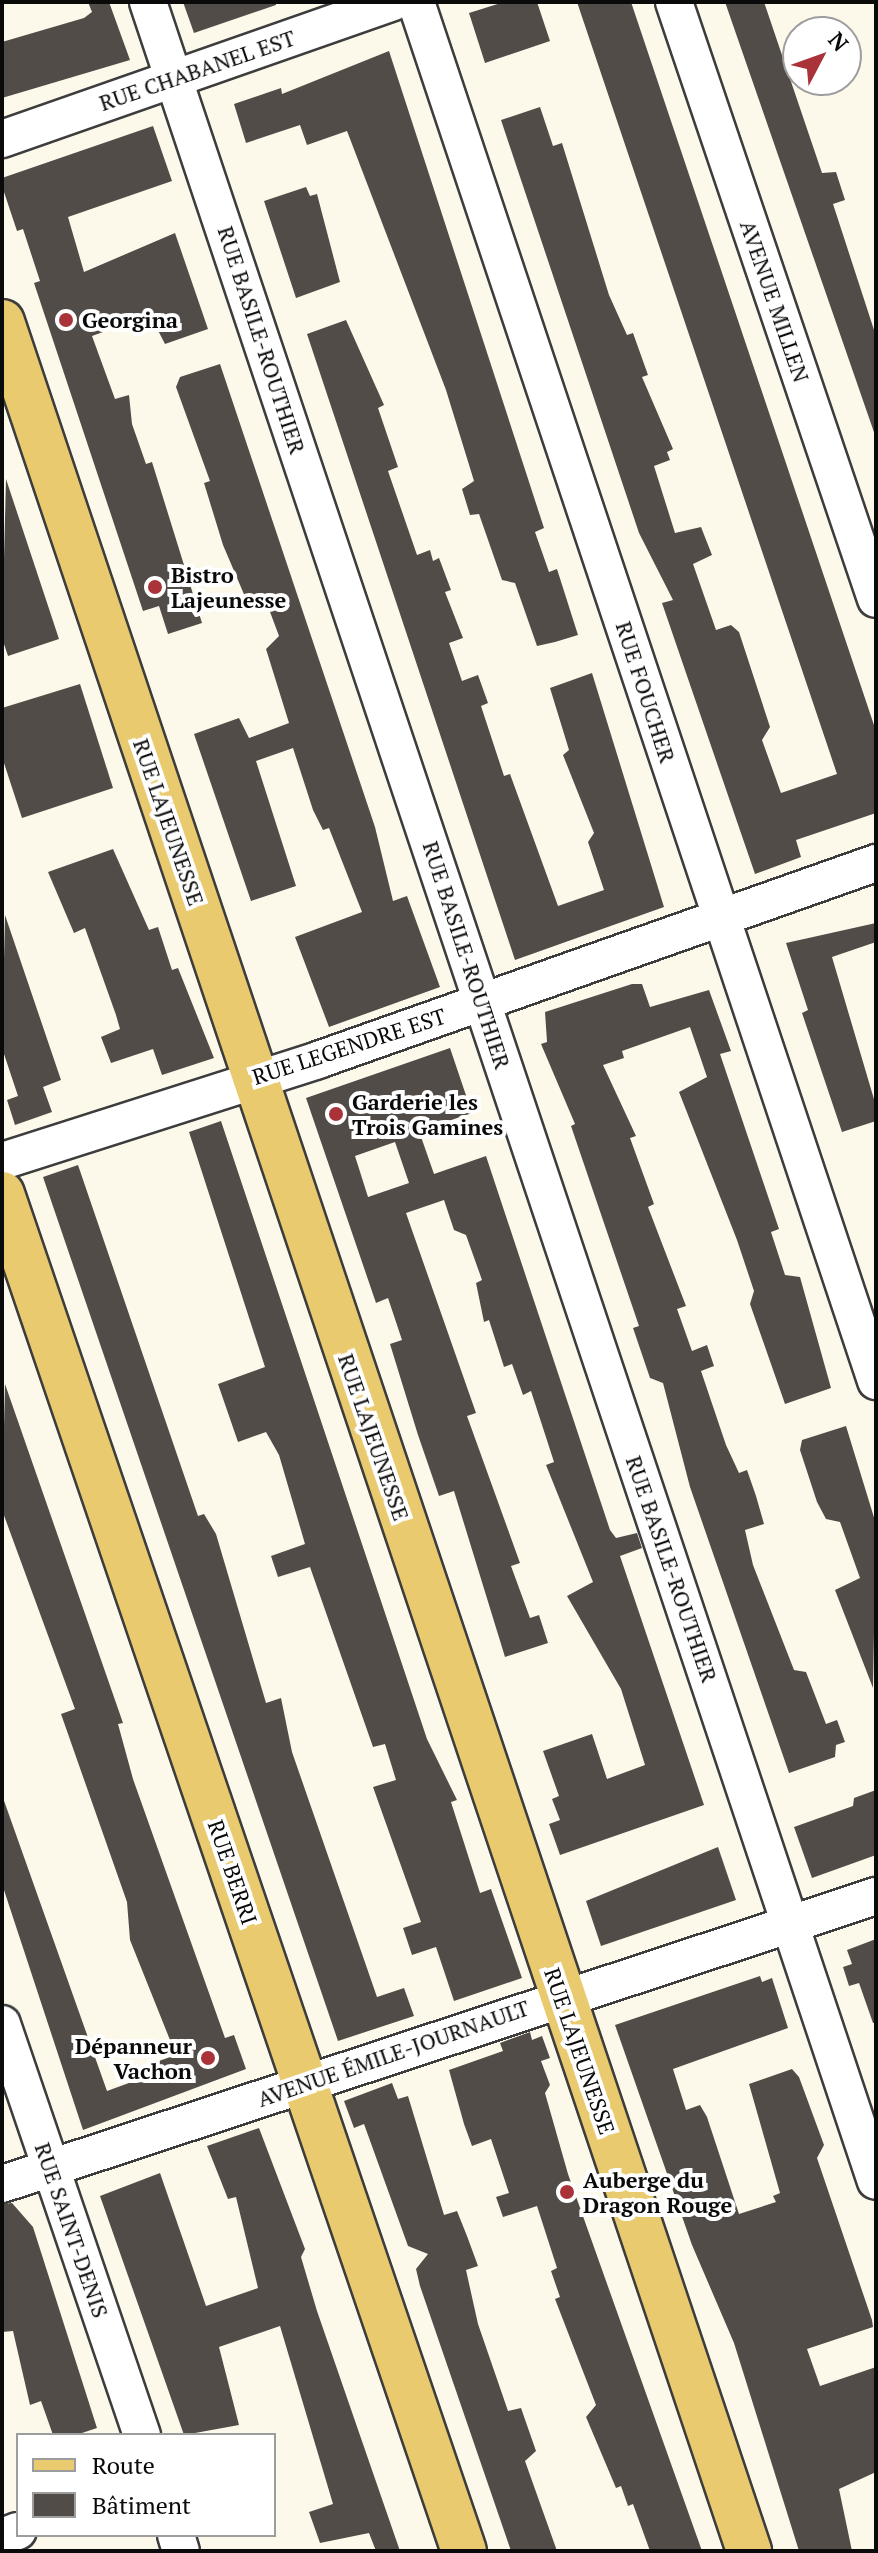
<!DOCTYPE html>
<meta charset="utf-8">
<style>
body{margin:0}
#map{position:relative;width:878px;height:2553px;overflow:hidden;background:#fdf9ea;font-family:"PT Serif",serif}
div>[style]{position:absolute}
.building>*{inset:0;background:#524c48}
.roads{filter:drop-shadow(2px 0 #3d3d3d) drop-shadow(-2px 0 #3d3d3d) drop-shadow(0 2px #3d3d3d) drop-shadow(0 -2px #3d3d3d)}
.minor>*{height:36px;margin:-18px;padding:0 18px;transform-origin:18px;border-radius:18px;background:#fff}
.major>*{height:44px;margin:-22px;padding:0 22px;transform-origin:22px;border-radius:22px;background:#e9ca6e}
.dots>*{width:22px;height:22px;translate:-50% -50%;box-sizing:border-box;border:4px solid #fff;border-radius:50%}
span{translate:-50% -50%;white-space:nowrap;text-align:center;line-height:1.15;-webkit-text-stroke:8px #fff;paint-order:stroke}
.street-label{font-size:22px;color:#0a0a0a}
.poi-label{font-size:22px;color:#0a0a0a;font-weight:700}
.left{translate:0 -50%;text-align:left}
.right{translate:-100% -50%;text-align:right}
.frame{position:absolute;inset:0;border:4px solid #0a0a0a;pointer-events:none}
.legend{position:absolute;left:16px;top:2433px;width:260px;height:104px;box-sizing:border-box;background:#fff;border:2px solid #9d9d9d;margin:0;padding:10px 14px;list-style:none;font-size:24px;color:#0a0a0a}
.legend li{display:flex;align-items:center;gap:16px;height:40px}
.legend b{width:40px;border:2px solid #9d9d9d}
.north{position:absolute;left:782px;top:16px;width:80px;height:80px;box-sizing:border-box;background:#fff;border:2px solid #9d9d9d;border-radius:50%;rotate:49deg;font-size:22px;font-weight:700;line-height:32px;text-align:center;color:#0a0a0a}
.north::after{content:'';display:block;margin:auto;width:28px;height:36px;background:#aa3339;clip-path:polygon(50% 0,100% 100%,50% 72%,0 100%)}
</style>
<div id="map">
<div class="building">
<i style="clip-path:polygon(88px 2px,109px 2px,130px 60px,2px 98px,2px 42px,84px 18px,92px 12px)"></i>
<i style="clip-path:polygon(183px 2px,276px 2px,276px 5px,194px 33px)"></i>
<i style="clip-path:polygon(504px 2px,537px 2px,550px 41px,485px 63px,469px 13px)"></i>
<i style="clip-path:polygon(577px 2px,631px 2px,876px 731px,876px 813px,796px 840px,801px 857px,755px 874px,662px 603px,673px 600px,639px 533px,501px 120px,540px 107px,553px 146px,562px 143px,609px 295px,627px 335px,633px 333px,648px 375px,642px 377px,673px 449px,667px 452px,670px 460px,654px 466px,675px 533px,701px 527px,712px 555px,693px 564px,716px 630px,731px 625px,739px 632px,770px 727px,762px 740px,781px 793px,837px 774px)"></i>
<i style="clip-path:polygon(725px 2px,764px 2px,822px 173px,836px 172px,845px 200px,833px 204px,876px 336px,876px 438px)"></i>
<i style="clip-path:polygon(389px 51px,544px 528px,535px 532px,549px 572px,557px 569px,578px 635px,555px 642px,537px 646px,515px 583px,502px 580px,479px 514px,470px 515px,462px 489px,474px 481px,446px 390px,347px 131px,307px 145px,300px 125px,246px 143px,234px 104px,281px 88px,282px 94px)"></i>
<i style="clip-path:polygon(153px 126px,172px 181px,68px 217px,84px 272px,175px 233px,208px 329px,165px 344px,150px 315px,92px 336px,115px 399px,129px 395px,132px 424px,146px 464px,152px 462px,202px 623px,168px 634px,159px 606px,143px 611px,34px 283px,40px 281px,23px 229px,17px 231px,2px 186px,2px 178px)"></i>
<i style="clip-path:polygon(306px 187px,310px 196px,317px 194px,340px 282px,296px 298px,264px 201px)"></i>
<i style="clip-path:polygon(346px 320px,384px 405px,378px 408px,398px 467px,388px 471px,417px 555px,430px 550px,433px 561px,439px 558px,451px 590px,445px 592px,463px 638px,449px 643px,462px 681px,478px 675px,488px 703px,481px 706px,504px 776px,510px 774px,558px 906px,604px 890px,588px 842px,594px 833px,563px 755px,569px 750px,550px 688px,592px 673px,664px 907px,515px 960px,307px 334px)"></i>
<i style="clip-path:polygon(220px 364px,375px 827px,393px 901px,407px 896px,440px 987px,329px 1027px,295px 937px,362px 912px,329px 828px,323px 830px,313px 810px,293px 748px,256px 761px,296px 886px,251px 901px,194px 734px,239px 718px,249px 738px,289px 723px,266px 649px,279px 636px,263px 593px,246px 599px,223px 545px,204px 483px,210px 481px,176px 387px,180px 377px)"></i>
<i style="clip-path:polygon(6px 479px,59px 639px,8px 656px,2px 638px)"></i>
<i style="clip-path:polygon(80px 684px,113px 788px,22px 818px,2px 757px,2px 708px)"></i>
<i style="clip-path:polygon(113px 849px,149px 930px,158px 927px,172px 970px,178px 968px,214px 1058px,162px 1075px,153px 1049px,111px 1063px,101px 1037px,120px 1029px,116px 1015px,85px 928px,74px 933px,48px 872px)"></i>
<i style="clip-path:polygon(5px 915px,61px 1080px,43px 1087px,52px 1112px,15px 1125px,7px 1100px,18px 1096px,2px 1048px)"></i>
<i style="clip-path:polygon(876px 923px,876px 942px,832px 957px,876px 1106px,876px 1121px,842px 1132px,802px 1013px,808px 1010px,786px 943px)"></i>
<i style="clip-path:polygon(632px 984px,642px 984px,650px 1007px,709px 990px,731px 1051px,720px 1054px,779px 1229px,771px 1232px,785px 1275px,800px 1277px,831px 1388px,785px 1404px,750px 1304px,754px 1291px,737px 1240px,679px 1092px,707px 1077px,690px 1027px,622px 1051px,624px 1058px,603px 1065px,636px 1136px,630px 1138px,654px 1204px,648px 1207px,686px 1306px,677px 1309px,692px 1351px,707px 1345px,714px 1366px,701px 1371px,726px 1445px,739px 1473px,747px 1470px,756px 1496px,764px 1524px,745px 1530px,753px 1565px,794px 1670px,806px 1672px,826px 1724px,837px 1720px,845px 1742px,836px 1745px,835px 1757px,789px 1773px,690px 1487px,663px 1383px,650px 1378px,633px 1328px,639px 1326px,571px 1126px,575px 1124px,541px 1044px,547px 1042px,545px 1012px)"></i>
<i style="clip-path:polygon(evenodd,450px 1048px,472px 1113px,419px 1131px,434px 1174px,486px 1156px,610px 1530px,616px 1538px,637px 1533px,642px 1548px,620px 1556px,704px 1805px,560px 1855px,549px 1824px,560px 1820px,552px 1799px,559px 1796px,543px 1751px,592px 1734px,607px 1779px,645px 1765px,621px 1689px,567px 1596px,593px 1582px,546px 1465px,554px 1462px,531px 1391px,523px 1395px,512px 1364px,504px 1367px,489px 1320px,484px 1322px,476px 1283px,482px 1280px,466px 1235px,454px 1230px,444px 1200px,406px 1213px,476px 1413px,467px 1416px,520px 1563px,511px 1566px,530px 1618px,539px 1615px,548px 1643px,505px 1657px,454px 1491px,439px 1496px,418px 1435px,390px 1344px,402px 1340px,388px 1298px,376px 1303px,306px 1098px,450px 1048px,395px 1142px,409px 1183px,368px 1197px,355px 1156px,395px 1142px)"></i>
<i style="clip-path:polygon(221px 1121px,427px 1739px,457px 1800px,451px 1802px,480px 1893px,491px 1889px,522px 1978px,454px 2001px,436px 1947px,412px 1955px,403px 1928px,421px 1922px,373px 1787px,396px 1780px,385px 1744px,373px 1747px,310px 1567px,278px 1577px,271px 1556px,305px 1544px,279px 1455px,266px 1432px,238px 1442px,218px 1384px,265px 1367px,189px 1132px)"></i>
<i style="clip-path:polygon(78px 1165px,198px 1516px,204px 1514px,216px 1534px,266px 1703px,281px 1698px,292px 1752px,377px 1997px,404px 1988px,414px 2016px,338px 2041px,43px 1177px)"></i>
<i style="clip-path:polygon(5px 1384px,123px 1723px,118px 1724px,133px 1779px,225px 2038px,234px 2035px,246px 2069px,83px 2130px,2px 1884px,2px 1795px,107px 2091px,159px 2072px,156px 2062px,176px 2055px,130px 1940px,127px 1902px,61px 1714px,75px 1709px,2px 1510px)"></i>
<i style="clip-path:polygon(846px 1426px,876px 1524px,873px 1688px,835px 1590px,860px 1578px,840px 1522px,826px 1519px,817px 1502px,800px 1450px,802px 1440px)"></i>
<i style="clip-path:polygon(876px 1790px,876px 1855px,812px 1878px,794px 1827px,853px 1806px,854px 1798px)"></i>
<i style="clip-path:polygon(718px 1847px,736px 1900px,601px 1946px,586px 1901px)"></i>
<i style="clip-path:polygon(876px 1939px,876px 2023px,873px 2023px,859px 1983px,849px 1986px,843px 1967px,852px 1964px,847px 1950px)"></i>
<i style="clip-path:polygon(760px 1976px,762px 1982px,772px 1978px,788px 2028px,673px 2069px,686px 2110px,700px 2105px,707px 2117px,739px 2214px,776px 2202px,773px 2196px,780px 2193px,749px 2084px,792px 2069px,799px 2077px,824px 2145px,817px 2158px,872px 2320px,873px 2327px,807px 2349px,820px 2386px,876px 2367px,876px 2472px,839px 2489px,852px 2551px,799px 2551px,734px 2343px,692px 2245px,615px 2025px)"></i>
<i style="clip-path:polygon(530px 2032px,532px 2040px,542px 2036px,550px 2058px,541px 2061px,550px 2085px,545px 2093px,568px 2174px,702px 2551px,650px 2551px,633px 2504px,628px 2506px,621px 2486px,616px 2488px,586px 2417px,596px 2405px,555px 2299px,560px 2297px,551px 2271px,557px 2268px,537px 2206px,503px 2217px,496px 2197px,509px 2193px,491px 2139px,472px 2146px,464px 2124px,449px 2070px,503px 2051px,500px 2043px)"></i>
<i style="clip-path:polygon(392px 2083px,398px 2099px,408px 2096px,444px 2215px,457px 2211px,467px 2236px,478px 2266px,466px 2270px,478px 2324px,508px 2411px,521px 2408px,536px 2451px,525px 2461px,557px 2551px,511px 2551px,420px 2286px,416px 2269px,428px 2254px,408px 2246px,364px 2124px,354px 2128px,344px 2101px)"></i>
<i style="clip-path:polygon(259px 2128px,305px 2249px,301px 2257px,317px 2311px,400px 2551px,376px 2551px,369px 2533px,320px 2543px,309px 2512px,333px 2504px,280px 2326px,219px 2347px,239px 2425px,184px 2435px,100px 2196px,160px 2173px,206px 2306px,258px 2288px,236px 2197px,228px 2199px,207px 2146px)"></i>
<i style="clip-path:polygon(12px 2203px,33px 2227px,97px 2428px,76px 2435px,53px 2435px,41px 2401px,30px 2405px,13px 2331px,2px 2332px,2px 2204px)"></i>
</div>
<div class="roads">
<div class="minor">
<i style="left:148px;top:2px;width:2297px;rotate:71.53deg"></i>
<i style="left:416px;top:2px;width:1454px;rotate:71.55deg"></i>
<i style="left:674px;top:2px;width:630px;rotate:71.31deg"></i>
<i style="left:2px;top:139px;width:414px;rotate:-19.3deg"></i>
<i style="left:2px;top:1161px;width:332px;rotate:-17.7deg"></i>
<i style="left:318px;top:1060px;width:592px;rotate:-19.45deg"></i>
<i style="left:2px;top:2024px;width:434px;rotate:71.2deg"></i>
<i style="left:2px;top:2184px;width:920px;rotate:-18.24deg"></i>
<i style="left:176px;top:2535px;width:17px;rotate:73deg"></i>
<i style="left:2px;top:2537px;width:17px;rotate:-21deg"></i>
</div>
<div class="major">
<i style="left:2px;top:322px;width:2351px;rotate:71.47deg"></i>
<i style="left:2px;top:1194px;width:1433px;rotate:71.2deg"></i>
</div>
</div>
<div class="dots">
<i style="left:66px;top:320px;background:#aa3339"></i>
<i style="left:155px;top:587px;background:#aa3339"></i>
<i style="left:336px;top:1114px;background:#aa3339"></i>
<i style="left:208px;top:2058px;background:#aa3339"></i>
<i style="left:567px;top:2192px;background:#aa3339"></i>
</div>
<div class="street-label">
<span style="left:197px;top:70px;rotate:-19deg">RUE CHABANEL EST</span>
<span style="left:775px;top:301px;rotate:71deg">AVENUE MILLEN</span>
<span style="left:262px;top:340px;rotate:72deg">RUE BASILE-ROUTHIER</span>
<span style="left:646px;top:692px;rotate:72deg">RUE FOUCHER</span>
<span style="left:169px;top:822px;rotate:71deg">RUE LAJEUNESSE</span>
<span style="left:467px;top:955px;rotate:72deg">RUE BASILE-ROUTHIER</span>
<span style="left:349px;top:1046px;rotate:-18deg">RUE LEGENDRE EST</span>
<span style="left:374px;top:1437px;rotate:71deg">RUE LAJEUNESSE</span>
<span style="left:672px;top:1569px;rotate:71deg">RUE BASILE-ROUTHIER</span>
<span style="left:233px;top:1872px;rotate:71deg">RUE BERRI</span>
<span style="left:580px;top:2051px;rotate:71deg">RUE LAJEUNESSE</span>
<span style="left:393px;top:2053px;rotate:-19deg">AVENUE ÉMILE-JOURNAULT</span>
<span style="left:72px;top:2230px;rotate:71deg">RUE SAINT-DENIS</span>
</div>
<div class="poi-label">
<span class="left" style="left:82px;top:320px">Georgina</span>
<span class="left" style="left:171px;top:587px">Bistro<br>Lajeunesse</span>
<span class="left" style="left:352px;top:1114px">Garderie les<br>Trois Gamines</span>
<span class="right" style="left:192px;top:2058px">Dépanneur<br>Vachon</span>
<span class="left" style="left:583px;top:2192px">Auberge du<br>Dragon Rouge</span>
</div>
<div class="frame"></div>
<ul class="legend">
<li><b style="height:10px;background:#e9ca6e"></b>Route</li>
<li><b style="height:22px;background:#524c48"></b>Bâtiment</li>
</ul>
<div class="north">N</div>
</div>
